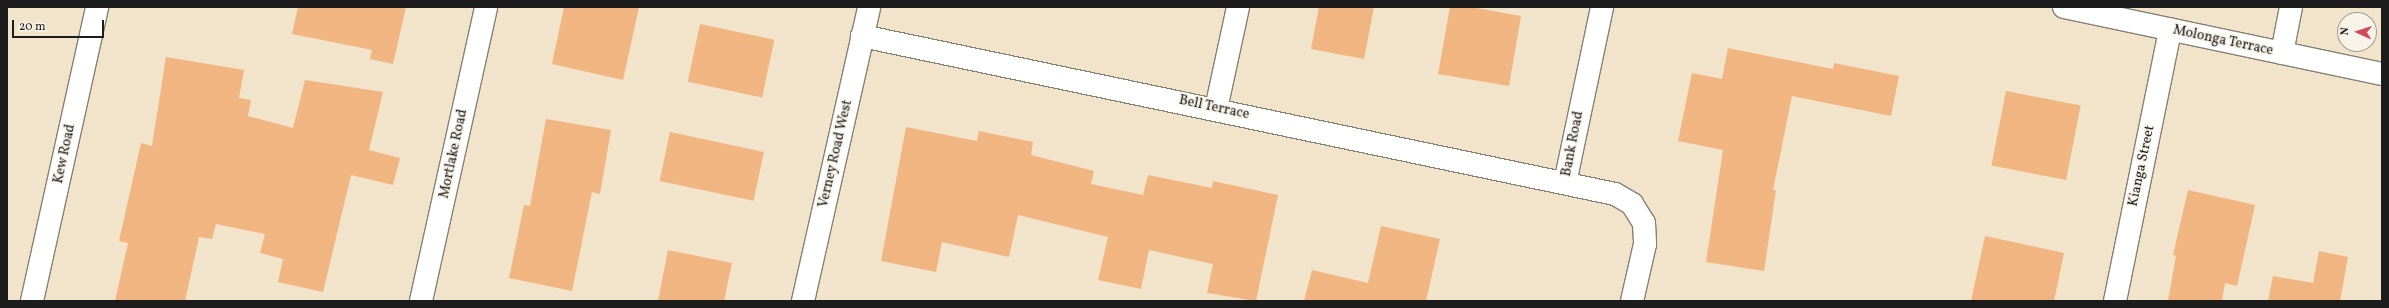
<!DOCTYPE html>
<style>
body{margin:0}
#map{position:relative;width:2389px;height:308px;overflow:hidden;background:#f1e4ca;font-family:Vollkorn,serif}
div>[style]{position:absolute}
.building>*{inset:0;background:#f1b581;transform-origin:0 0}
.roads{filter:drop-shadow(1px 0 #868073) drop-shadow(-1px 0 #868073) drop-shadow(0 1px #868073) drop-shadow(0 -1px #868073)}
.minor>*{height:22px;margin:-11px;padding:0 11px;transform-origin:11px;border-radius:11px;background:#fff}
span{translate:-50% -50%;white-space:nowrap;text-align:center;line-height:1.15;-webkit-text-stroke:3px #f7f3e8;paint-order:stroke}
.street-label{font-size:14px;color:#1c1c1c}
.frame{position:absolute;inset:0;border:8px solid #1c1c1c;pointer-events:none}
.north{position:absolute;left:2337px;top:12px;width:40px;height:40px;box-sizing:border-box;background:#f7f3e8;border:1px solid #9f9d96;border-radius:50%;rotate:273deg;font-size:11px;font-weight:700;line-height:16px;text-align:center;color:#1c1c1c}
.north::after{content:'';display:block;margin:auto;width:14px;height:18px;background:#d1495b;clip-path:polygon(50% 0,100% 100%,50% 72%,0 100%)}
.scale{position:absolute;left:12px;top:20px;width:92px;height:18px;box-sizing:border-box;border:2px solid #1c1c1c;border-top:0;padding-left:5px;font-size:12px;line-height:14px;white-space:nowrap;color:#1c1c1c;-webkit-text-stroke:3px #f7f3e8;paint-order:stroke}
</style>
<div id="map">
<div class="building">
<i style="clip-path:polygon(298px 7px,406px 7px,393px 64px,370px 59px,372px 50px,292px 34px)"></i>
<i style="clip-path:polygon(564px 7px,639px 7px,623px 80px,552px 64px)"></i>
<i style="clip-path:polygon(1319px 7px,1374px 7px,1364px 59px,1311px 49px)"></i>
<i style="clip-path:polygon(1450px 7px,1471px 7px,1521px 16px,1509px 86px,1438px 74px)"></i>
<i style="left:700px;top:24px;width:76px;height:59px;rotate:12deg"></i>
<i style="clip-path:polygon(1728px 48px,1833px 69px,1834px 63px,1899px 76px,1891px 116px,1792px 96px,1773px 190px,1776px 190px,1764px 271px,1706px 262px,1723px 150px,1678px 141px,1692px 73px,1722px 79px)"></i>
<i style="clip-path:polygon(166px 57px,244px 70px,239px 98px,251px 100px,248px 116px,293px 128px,305px 80px,383px 92px,369px 150px,400px 158px,393px 185px,351px 175px,323px 292px,278px 282px,283px 259px,260px 253px,265px 234px,216px 224px,212px 239px,199px 237px,185px 301px,115px 301px,128px 243px,119px 241px,141px 143px,152px 146px)"></i>
<i style="left:2006px;top:91px;width:76px;height:76px;rotate:11deg"></i>
<i style="clip-path:polygon(546px 119px,611px 130px,600px 194px,592px 192px,572px 291px,509px 278px,524px 205px,530px 206px)"></i>
<i style="clip-path:polygon(906px 127px,977px 141px,979px 131px,1033px 142px,1031px 155px,1094px 171px,1091px 184px,1143px 195px,1148px 175px,1212px 188px,1213px 181px,1278px 195px,1256px 301px,1207px 293px,1213px 264px,1149px 250px,1141px 289px,1098px 280px,1108px 237px,1018px 215px,1009px 257px,942px 242px,936px 272px,881px 261px)"></i>
<i style="left:670px;top:132px;width:96px;height:50px;rotate:12deg"></i>
<i style="clip-path:polygon(2188px 190px,2255px 205px,2237px 286px,2225px 283px,2222px 301px,2168px 301px,2176px 256px,2173px 255px)"></i>
<i style="clip-path:polygon(1381px 226px,1440px 239px,1426px 301px,1304px 301px,1312px 270px,1368px 283px)"></i>
<i style="clip-path:polygon(1985px 236px,2064px 253px,2054px 301px,1971px 301px)"></i>
<i style="clip-path:polygon(668px 250px,732px 263px,724px 301px,658px 301px)"></i>
<i style="clip-path:polygon(2319px 251px,2348px 257px,2340px 301px,2268px 301px,2273px 276px,2313px 283px)"></i>
</div>
<div class="roads">
<div class="minor">
<i style="left:2064px;top:7px;width:325px;rotate:11.9deg"></i>
<i style="left:862px;top:36px;width:769px;rotate:11.85deg"></i>
<i style="left:1615px;top:194px;width:20px;rotate:30deg"></i>
<i style="left:1632px;top:204px;width:22px;rotate:58deg"></i>
<i style="left:1644px;top:223px;width:21px;rotate:87deg"></i>
<i style="left:1645px;top:244px;width:58px;rotate:102.8deg"></i>
<i style="left:2282px;top:53px;width:47px;rotate:-78.9deg"></i>
<i style="left:1216px;top:109px;width:104px;rotate:-77.8deg"></i>
<i style="left:1565px;top:183px;width:180px;rotate:-78.1deg"></i>
<i style="left:32px;top:301px;width:301px;rotate:-77.5deg"></i>
<i style="left:421px;top:301px;width:301px;rotate:-77.5deg"></i>
<i style="left:803px;top:301px;width:301px;rotate:-77.3deg"></i>
<i style="left:2115px;top:301px;width:277px;rotate:-78.5deg"></i>
</div>
</div>
<div class="street-label">
<span style="left:2223px;top:41px;rotate:12deg">Molonga Terrace</span>
<span style="left:1214px;top:108px;rotate:12deg">Bell Terrace</span>
<span style="left:1573px;top:144px;rotate:-79deg">Bank Road</span>
<span style="left:65px;top:154px;rotate:-78deg">Kew Road</span>
<span style="left:454px;top:154px;rotate:-78deg">Mortlake Road</span>
<span style="left:836px;top:154px;rotate:-77deg">Verney Road West</span>
<span style="left:2142px;top:166px;rotate:-78deg">Kianga Street</span>
</div>
<div class="frame"></div>
<div class="north">N</div>
<div class="scale">20 m</div>
</div>
